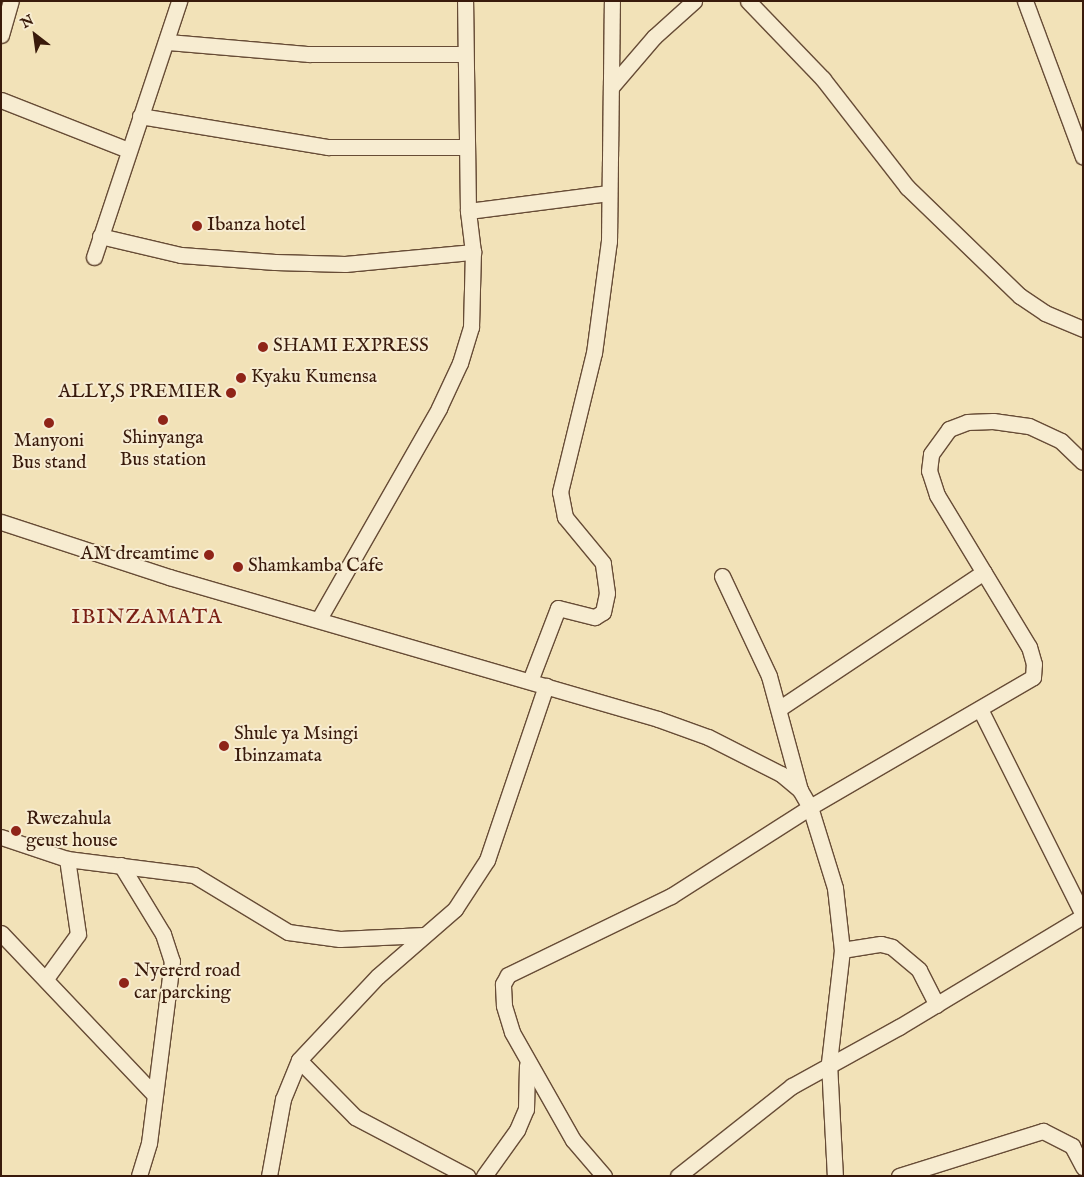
<!DOCTYPE html>
<style>
body{margin:0}
#map{position:relative;width:1084px;height:1177px;overflow:hidden;background:#f2e2b8;font-family:"IM FELL English",serif}
div>[style]{position:absolute}
.roads{filter:drop-shadow(1px 0 #674c36) drop-shadow(-1px 0 #674c36) drop-shadow(0 1px #674c36) drop-shadow(0 -1px #674c36)}
.minor>*{height:15px;margin:-7.5px;padding:0 7.5px;transform-origin:7.5px;border-radius:7.5px;background:#f7ecd1}
.dots>*{width:14px;height:14px;translate:-50% -50%;box-sizing:border-box;border:2px solid #f7ecd1;border-radius:50%}
span{translate:-50% -50%;white-space:nowrap;text-align:center;line-height:1.15;-webkit-text-stroke:4px #f7ecd1;paint-order:stroke}
.poi-label{font-size:19px;color:#391a0b}
.left{translate:0 -50%;text-align:left}
.right{translate:-100% -50%;text-align:right}
.quarter-label{font-size:21px;color:#7a1f14;letter-spacing:1px}
.frame{position:absolute;inset:0;border:2px solid #391a0b;pointer-events:none}
.north{position:absolute;left:10px;top:10px;width:50px;height:50px;-webkit-text-stroke:4px #f7ecd1;paint-order:stroke;rotate:330deg;font-size:14px;font-weight:700;line-height:20px;text-align:center;color:#391a0b}
.north::after{content:'';display:block;margin:auto;width:18px;height:22px;background:#391a0b;clip-path:polygon(50% 0,100% 100%,50% 72%,0 100%)}
</style>
<div id="map">
<div class="roads">
<div class="minor">
<i style="left:748px;top:1px;width:108px;rotate:46.1deg"></i>
<i style="left:823px;top:79px;width:137px;rotate:52.1deg"></i>
<i style="left:907px;top:187px;width:157px;rotate:44deg"></i>
<i style="left:1020px;top:296px;width:30px;rotate:34deg"></i>
<i style="left:1045px;top:313px;width:41px;rotate:22.8deg"></i>
<i style="left:1025px;top:1px;width:166px;rotate:69.6deg"></i>
<i style="left:1px;top:35px;width:35px;rotate:-74deg"></i>
<i style="left:168px;top:42px;width:142px;rotate:4.9deg"></i>
<i style="left:309px;top:54px;width:154px"></i>
<i style="left:612px;top:86px;width:65px;rotate:-49.4deg"></i>
<i style="left:654px;top:37px;width:54px;rotate:-42deg"></i>
<i style="left:1px;top:100px;width:136px;rotate:21.5deg"></i>
<i style="left:140px;top:116px;width:191px;rotate:9.4deg"></i>
<i style="left:328px;top:147px;width:139px"></i>
<i style="left:468px;top:211px;width:142px;rotate:-7.3deg"></i>
<i style="left:100px;top:236px;width:83px;rotate:13.2deg"></i>
<i style="left:181px;top:255px;width:94px;rotate:4.3deg"></i>
<i style="left:275px;top:262px;width:70px;rotate:1.6deg"></i>
<i style="left:345px;top:264px;width:129px;rotate:-5.4deg"></i>
<i style="left:94px;top:257px;width:270px;rotate:-71.6deg"></i>
<i style="left:1px;top:522px;width:177px;rotate:18.1deg"></i>
<i style="left:169px;top:577px;width:509px;rotate:16.19deg"></i>
<i style="left:658px;top:719px;width:53px;rotate:19.8deg"></i>
<i style="left:708px;top:737px;width:82px;rotate:26.9deg"></i>
<i style="left:781px;top:774px;width:25px;rotate:40deg"></i>
<i style="left:800px;top:790px;width:20px;rotate:60deg"></i>
<i style="left:810px;top:807px;width:85px;rotate:72.8deg"></i>
<i style="left:835px;top:888px;width:62px;rotate:83.6deg"></i>
<i style="left:842px;top:950px;width:114px;rotate:96.6deg"></i>
<i style="left:829px;top:1063px;width:113px;rotate:87deg"></i>
<i style="left:722px;top:576px;width:110px;rotate:64.8deg"></i>
<i style="left:769px;top:676px;width:118px;rotate:74.8deg"></i>
<i style="left:320px;top:617px;width:241px;rotate:-60.3deg"></i>
<i style="left:439px;top:408px;width:50px;rotate:-65deg"></i>
<i style="left:460px;top:363px;width:38px;rotate:-73deg"></i>
<i style="left:471px;top:327px;width:75px;rotate:-88.5deg"></i>
<i style="left:473px;top:252px;width:41px;rotate:-97deg"></i>
<i style="left:468px;top:211px;width:210px;rotate:-90.8deg"></i>
<i style="left:530px;top:681px;width:78px;rotate:-69deg"></i>
<i style="left:558px;top:608px;width:38px;rotate:14deg"></i>
<i style="left:595px;top:617px;width:9px;rotate:-32deg"></i>
<i style="left:603px;top:612px;width:19px;rotate:-78deg"></i>
<i style="left:607px;top:593px;width:30px;rotate:-98deg"></i>
<i style="left:603px;top:563px;width:60px;rotate:-129.6deg"></i>
<i style="left:565px;top:517px;width:25px;rotate:-101deg"></i>
<i style="left:560px;top:492px;width:143px;rotate:-76.3deg"></i>
<i style="left:594px;top:353px;width:113px;rotate:-82.4deg"></i>
<i style="left:609px;top:241px;width:240px;rotate:-89.3deg"></i>
<i style="left:780px;top:708px;width:245px;rotate:-33.7deg"></i>
<i style="left:981px;top:711px;width:228px;rotate:63.4deg"></i>
<i style="left:1px;top:837px;width:70px;rotate:18.4deg"></i>
<i style="left:67px;top:859px;width:128px;rotate:7.2deg"></i>
<i style="left:194px;top:875px;width:110px;rotate:31.2deg"></i>
<i style="left:288px;top:932px;width:52px;rotate:7.7deg"></i>
<i style="left:340px;top:939px;width:84px;rotate:-2.7deg"></i>
<i style="left:121px;top:865px;width:81px;rotate:58.7deg"></i>
<i style="left:163px;top:934px;width:28px;rotate:72deg"></i>
<i style="left:172px;top:961px;width:183px;rotate:97.2deg"></i>
<i style="left:149px;top:1143px;width:34px;rotate:107deg"></i>
<i style="left:1px;top:933px;width:221px;rotate:46.5deg"></i>
<i style="left:842px;top:950px;width:39px;rotate:-9deg"></i>
<i style="left:881px;top:944px;width:11px;rotate:15deg"></i>
<i style="left:892px;top:947px;width:35px;rotate:40deg"></i>
<i style="left:919px;top:970px;width:39px;rotate:63deg"></i>
<i style="left:47px;top:977px;width:53px;rotate:-54.2deg"></i>
<i style="left:78px;top:934px;width:76px;rotate:-98.3deg"></i>
<i style="left:299px;top:1060px;width:80px;rotate:45.5deg"></i>
<i style="left:355px;top:1117px;width:127px;rotate:27.8deg"></i>
<i style="left:269px;top:1176px;width:78px;rotate:-79.7deg"></i>
<i style="left:283px;top:1099px;width:42px;rotate:-67.7deg"></i>
<i style="left:299px;top:1060px;width:115px;rotate:-46.8deg"></i>
<i style="left:378px;top:976px;width:102px;rotate:-41deg"></i>
<i style="left:455px;top:909px;width:59px;rotate:-56.9deg"></i>
<i style="left:487px;top:860px;width:184px;rotate:-71.3deg"></i>
<i style="left:484px;top:1176px;width:57px;rotate:-54.3deg"></i>
<i style="left:517px;top:1130px;width:23px;rotate:-67deg"></i>
<i style="left:526px;top:1109px;width:44px;rotate:-88.7deg"></i>
<i style="left:604px;top:1176px;width:48px;rotate:-130.7deg"></i>
<i style="left:573px;top:1140px;width:124px;rotate:-119.5deg"></i>
<i style="left:512px;top:1032px;width:28px;rotate:-107deg"></i>
<i style="left:504px;top:1005px;width:21px;rotate:-93deg"></i>
<i style="left:503px;top:984px;width:10px;rotate:-61deg"></i>
<i style="left:508px;top:975px;width:181px;rotate:-25.9deg"></i>
<i style="left:671px;top:896px;width:165px;rotate:-32.6deg"></i>
<i style="left:810px;top:807px;width:258px;rotate:-30.2deg"></i>
<i style="left:1033px;top:677px;width:13px;rotate:-86deg"></i>
<i style="left:1034px;top:664px;width:18px;rotate:-106deg"></i>
<i style="left:1029px;top:647px;width:178px;rotate:-121.2deg"></i>
<i style="left:937px;top:495px;width:25px;rotate:-108deg"></i>
<i style="left:929px;top:471px;width:17px;rotate:-83deg"></i>
<i style="left:931px;top:454px;width:31px;rotate:-54deg"></i>
<i style="left:949px;top:429px;width:19px;rotate:-21deg"></i>
<i style="left:967px;top:422px;width:26px;rotate:-2deg"></i>
<i style="left:993px;top:421px;width:36px;rotate:8deg"></i>
<i style="left:1029px;top:426px;width:35px;rotate:25deg"></i>
<i style="left:1061px;top:441px;width:30px;rotate:44deg"></i>
<i style="left:678px;top:1176px;width:145px;rotate:-38.3deg"></i>
<i style="left:792px;top:1086px;width:122px;rotate:-28.9deg"></i>
<i style="left:899px;top:1027px;width:215px;rotate:-31.1deg"></i>
<i style="left:899px;top:1176px;width:151px;rotate:-17.4deg"></i>
<i style="left:1043px;top:1131px;width:33px;rotate:27deg"></i>
<i style="left:1072px;top:1146px;width:24px;rotate:62deg"></i>
</div>
</div>
<div class="dots">
<i style="left:197px;top:226px;background:#8f2418"></i>
<i style="left:263px;top:347px;background:#8f2418"></i>
<i style="left:241px;top:378px;background:#8f2418"></i>
<i style="left:231px;top:393px;background:#8f2418"></i>
<i style="left:163px;top:420px;background:#8f2418"></i>
<i style="left:49px;top:423px;background:#8f2418"></i>
<i style="left:209px;top:555px;background:#8f2418"></i>
<i style="left:238px;top:567px;background:#8f2418"></i>
<i style="left:224px;top:746px;background:#8f2418"></i>
<i style="left:16px;top:831px;background:#8f2418"></i>
<i style="left:124px;top:983px;background:#8f2418"></i>
</div>
<div class="poi-label">
<span class="left" style="left:207px;top:226px">Ibanza hotel</span>
<span class="left" style="left:273px;top:347px">SHAMI EXPRESS</span>
<span class="left" style="left:251px;top:378px">Kyaku Kumensa</span>
<span class="right" style="left:221px;top:393px">ALLY,S PREMIER</span>
<span style="left:163px;top:450px">Shinyanga<br>Bus station</span>
<span style="left:49px;top:453px">Manyoni<br>Bus stand</span>
<span class="right" style="left:199px;top:555px">AM dreamtime</span>
<span class="left" style="left:248px;top:567px">Shamkamba Cafe</span>
<span class="left" style="left:234px;top:746px">Shule ya Msingi<br>Ibinzamata</span>
<span class="left" style="left:26px;top:831px">Rwezahula<br>geust house</span>
<span class="left" style="left:134px;top:983px">Nyererd road<br>car parcking</span>
</div>
<div class="quarter-label">
<span style="left:147px;top:618px">IBINZAMATA</span>
</div>
<div class="frame"></div>
<div class="north">N</div>
</div>
